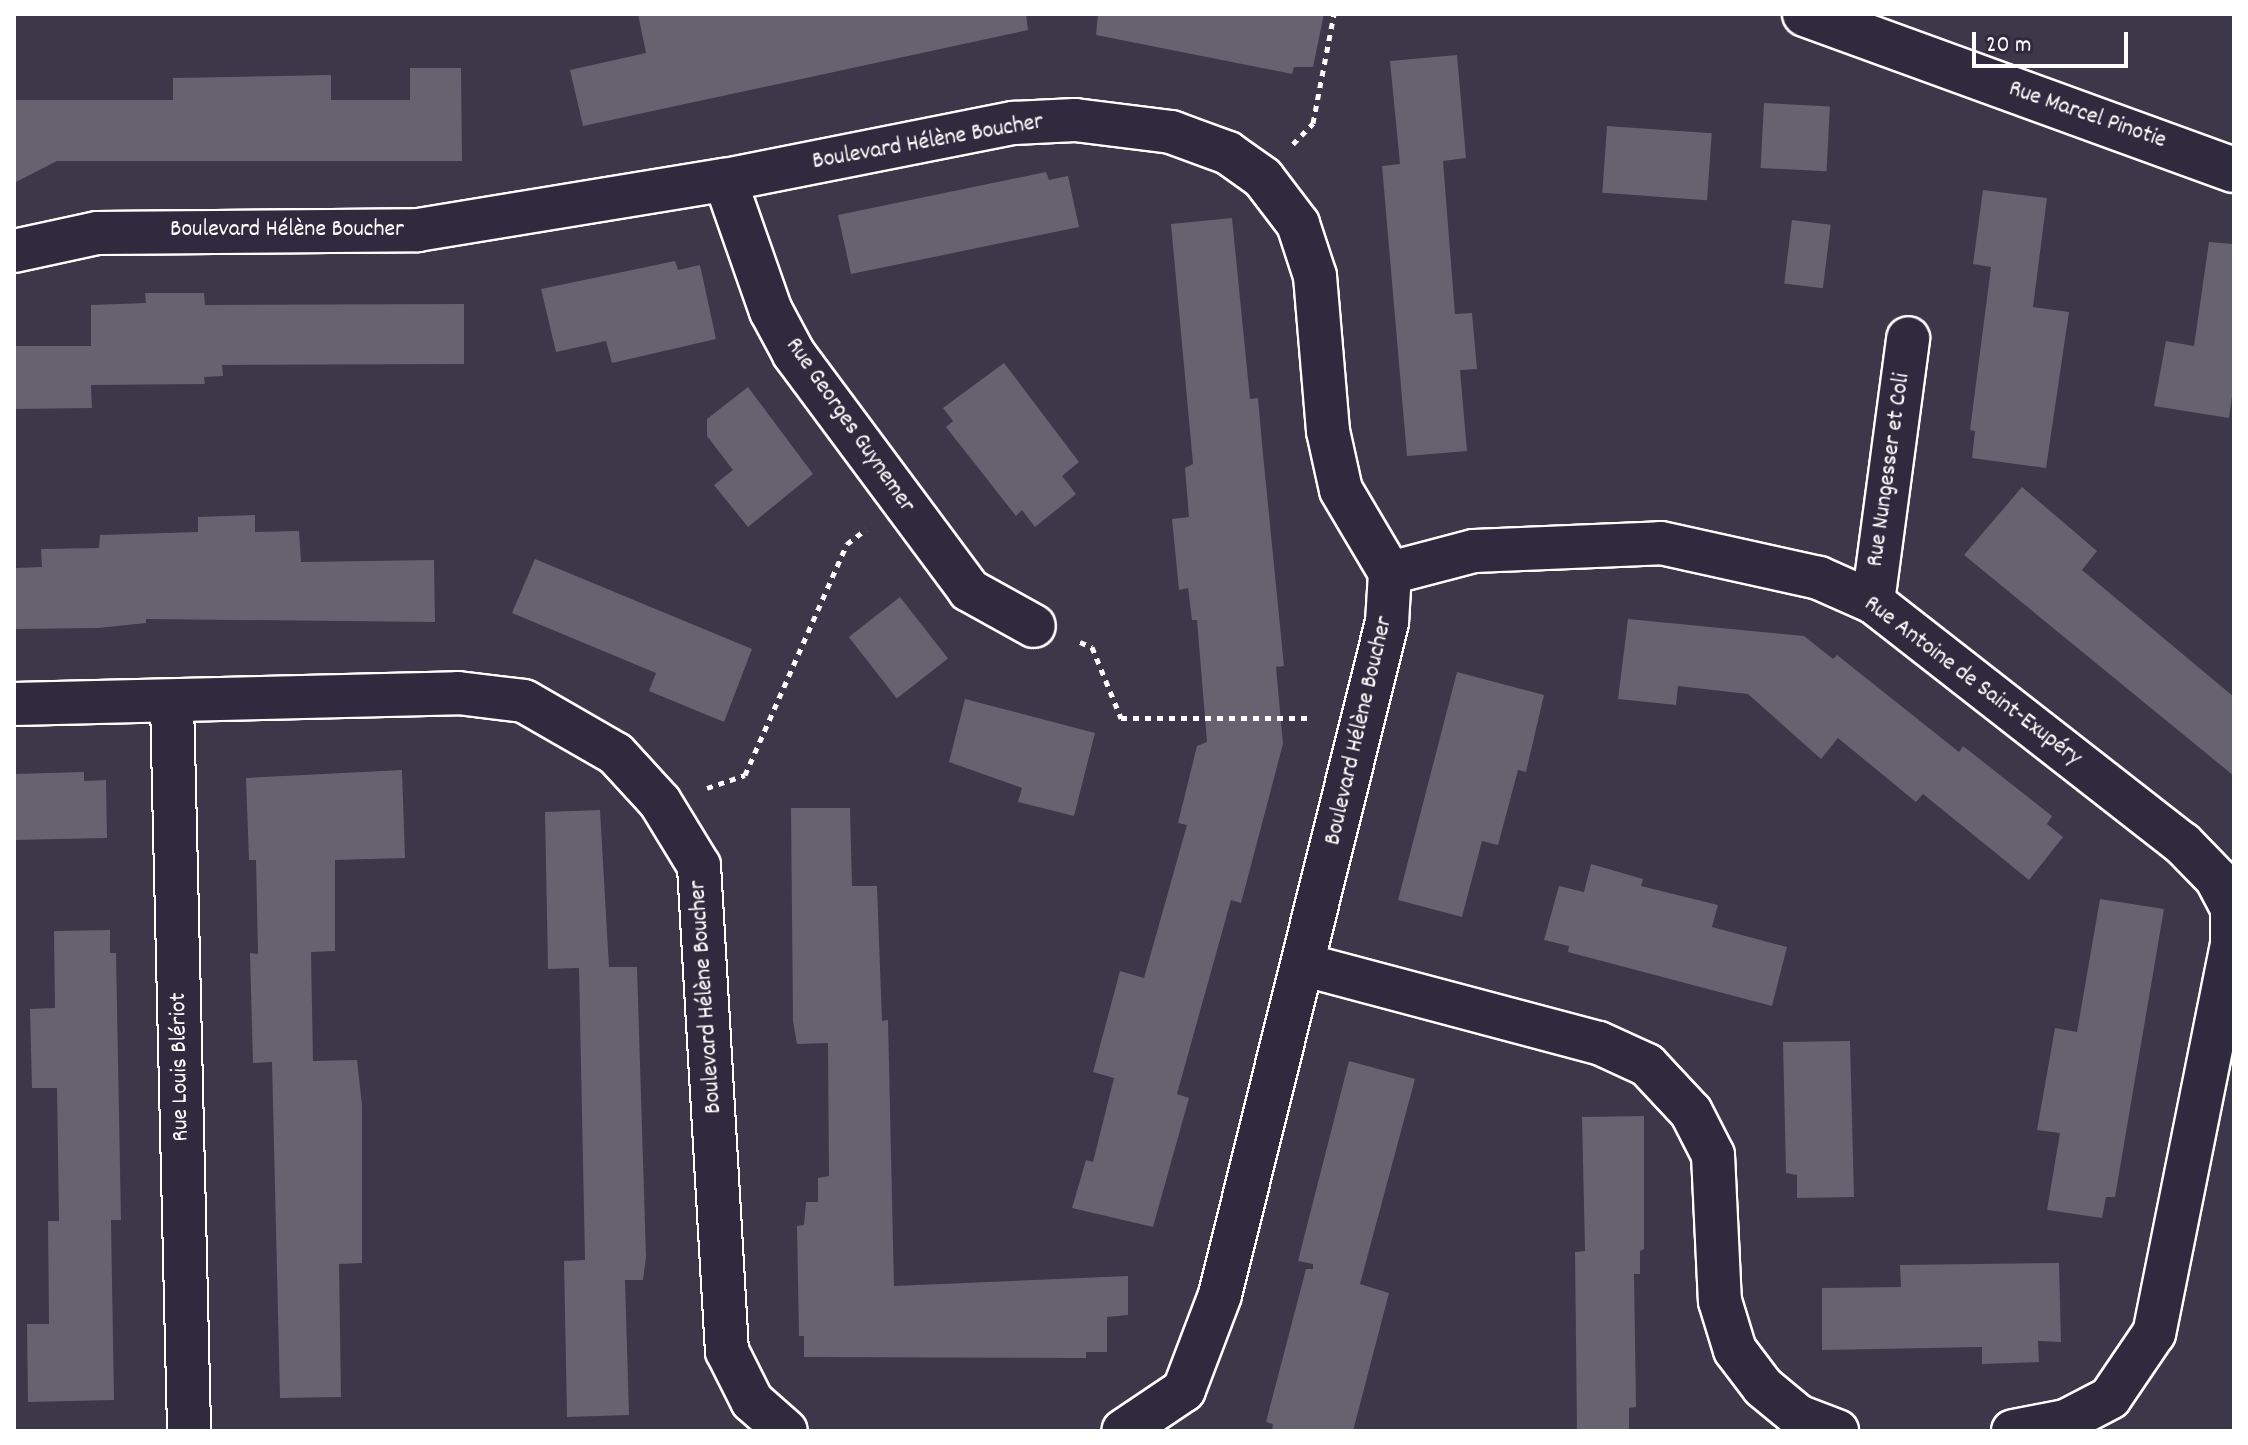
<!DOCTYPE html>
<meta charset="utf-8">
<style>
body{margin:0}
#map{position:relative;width:2248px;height:1445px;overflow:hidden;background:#3c3749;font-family:Dekko,sans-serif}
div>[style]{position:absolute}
.building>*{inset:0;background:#666270;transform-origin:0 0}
.path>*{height:5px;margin-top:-2.5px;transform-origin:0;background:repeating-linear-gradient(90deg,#fff 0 6px,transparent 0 12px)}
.roads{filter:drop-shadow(2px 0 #fff) drop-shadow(-2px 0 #fff) drop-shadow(0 2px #fff) drop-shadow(0 -2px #fff)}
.minor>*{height:42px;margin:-21px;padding:0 21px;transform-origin:21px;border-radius:21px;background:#2f2a3d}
.tertiary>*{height:44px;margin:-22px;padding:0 22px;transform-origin:22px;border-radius:22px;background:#2f2a3d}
span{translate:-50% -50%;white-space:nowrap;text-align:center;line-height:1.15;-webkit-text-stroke:7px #2f2a3d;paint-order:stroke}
.street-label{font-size:24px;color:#fff}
.frame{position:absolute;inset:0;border:16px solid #fff;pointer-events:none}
.scale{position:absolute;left:1972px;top:32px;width:156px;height:36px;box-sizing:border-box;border:4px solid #fff;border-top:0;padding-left:10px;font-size:24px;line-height:28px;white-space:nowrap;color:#fff;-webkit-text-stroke:6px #2f2a3d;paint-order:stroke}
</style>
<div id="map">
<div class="building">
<i style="clip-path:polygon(638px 14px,1026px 14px,1028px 30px,583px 126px,570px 70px,646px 53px)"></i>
<i style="clip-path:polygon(1098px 14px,1324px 14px,1313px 67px,1294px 67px,1292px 74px,1096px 35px)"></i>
<i style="clip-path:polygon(1457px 55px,1466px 158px,1443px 161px,1455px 314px,1472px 313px,1477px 369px,1460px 370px,1467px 451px,1407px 456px,1382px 166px,1400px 164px,1390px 61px)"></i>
<i style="clip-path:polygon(410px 68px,461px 68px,462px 161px,57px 161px,14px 183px,14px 100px,173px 100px,173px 78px,331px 75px,331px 100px,410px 100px)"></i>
<i style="left:1764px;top:103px;width:66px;height:65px;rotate:3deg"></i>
<i style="left:1607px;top:126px;width:105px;height:67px;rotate:4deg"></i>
<i style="clip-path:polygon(1046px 172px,1049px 180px,1068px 176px,1079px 227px,851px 274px,838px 215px)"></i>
<i style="clip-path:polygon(1983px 190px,2047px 198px,2033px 307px,2069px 312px,2046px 468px,1972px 458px,1975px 431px,1970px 430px,1991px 267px,1973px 264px)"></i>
<i style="clip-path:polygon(1232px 218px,1250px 399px,1258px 398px,1263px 454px,1284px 666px,1276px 667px,1283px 744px,1241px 903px,1231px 900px,1177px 1094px,1189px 1098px,1153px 1227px,1072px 1208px,1086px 1160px,1093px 1162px,1114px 1078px,1093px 1072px,1120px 971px,1144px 978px,1187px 825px,1178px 823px,1197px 746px,1207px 742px,1197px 620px,1192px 620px,1188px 588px,1179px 590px,1172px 519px,1189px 517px,1185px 468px,1193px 464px,1171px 224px)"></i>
<i style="left:1792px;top:220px;width:39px;height:64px;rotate:7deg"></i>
<i style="clip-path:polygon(2209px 242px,2234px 244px,2234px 382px,2229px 418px,2154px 406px,2166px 341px,2194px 346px)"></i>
<i style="clip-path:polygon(675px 261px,678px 270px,700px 265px,716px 339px,612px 363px,606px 341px,556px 352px,541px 289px)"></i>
<i style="clip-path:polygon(145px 293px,204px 293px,205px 305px,464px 304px,464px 364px,222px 365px,223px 376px,204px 377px,205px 384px,91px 385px,92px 408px,14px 409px,14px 346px,91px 346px,91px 305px,146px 303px)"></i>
<i style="clip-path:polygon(1004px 363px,1079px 462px,1062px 476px,1076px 494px,1035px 527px,1022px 510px,1016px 516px,946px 427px,953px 421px,943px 408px)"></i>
<i style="clip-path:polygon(748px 387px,813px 474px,748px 527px,714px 485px,733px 470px,707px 436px,707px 419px)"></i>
<i style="clip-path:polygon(2022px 487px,2097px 551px,2082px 570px,2234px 697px,2234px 776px,1964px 555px)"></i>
<i style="clip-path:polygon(255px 515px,255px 532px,299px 531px,301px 562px,434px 560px,435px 622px,146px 619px,146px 623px,98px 628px,14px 629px,14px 568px,42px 567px,41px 549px,99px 548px,100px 535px,198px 532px,198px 517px)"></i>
<i style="clip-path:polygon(535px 559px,752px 649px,724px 722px,649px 691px,656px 673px,512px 613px)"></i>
<i style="left:900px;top:597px;width:78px;height:65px;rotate:52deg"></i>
<i style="clip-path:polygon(1628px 619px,1804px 636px,1833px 659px,1837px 655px,1959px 752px,1963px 746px,2052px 816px,2047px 824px,2063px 837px,2029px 880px,1923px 794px,1916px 802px,1838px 738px,1821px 759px,1748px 694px,1678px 686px,1676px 705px,1618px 699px)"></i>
<i style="clip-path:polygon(1457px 672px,1544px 695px,1526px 772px,1518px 770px,1498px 845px,1482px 841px,1462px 917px,1398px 900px)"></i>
<i style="clip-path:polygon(965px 699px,1095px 733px,1074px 816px,1018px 802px,1022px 788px,949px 762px)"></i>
<i style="clip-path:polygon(402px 770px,405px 858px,335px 860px,335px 951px,311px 952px,313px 1061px,357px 1060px,362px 1105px,362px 1263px,339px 1264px,341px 1397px,280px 1398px,272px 1062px,253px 1063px,250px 953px,258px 954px,256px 860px,249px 860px,246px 778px)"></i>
<i style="clip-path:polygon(84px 772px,84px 781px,106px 780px,107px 838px,14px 840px,14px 774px)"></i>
<i style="clip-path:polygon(791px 808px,850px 808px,852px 886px,877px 886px,882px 1021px,888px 1020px,894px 1286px,1128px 1276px,1128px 1315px,1107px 1317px,1107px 1352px,1086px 1352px,1086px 1358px,804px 1357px,804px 1336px,799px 1336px,797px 1226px,804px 1225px,806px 1202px,818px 1202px,818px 1178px,829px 1176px,828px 1043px,797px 1044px,793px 1021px)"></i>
<i style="clip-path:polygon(600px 810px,609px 967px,637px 967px,646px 1257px,643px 1280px,625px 1280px,629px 1415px,567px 1417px,564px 1261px,585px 1260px,579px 968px,548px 969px,545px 812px)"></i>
<i style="clip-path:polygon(1591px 864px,1643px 879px,1641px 886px,1718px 905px,1712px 927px,1787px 947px,1772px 1006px,1568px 952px,1569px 946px,1544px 940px,1559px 886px,1584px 892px)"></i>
<i style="clip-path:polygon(2100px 899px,2164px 909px,2115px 1197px,2106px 1197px,2102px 1218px,2047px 1210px,2060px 1133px,2037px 1130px,2055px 1028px,2077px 1032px)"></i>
<i style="clip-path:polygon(110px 930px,110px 953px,116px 953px,121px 1220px,111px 1220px,114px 1400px,28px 1402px,27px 1324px,49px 1324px,48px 1221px,59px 1221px,57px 1088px,32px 1088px,30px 1009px,55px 1008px,54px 931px)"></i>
<i style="clip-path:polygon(1850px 1041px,1854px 1197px,1797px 1198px,1797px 1175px,1786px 1173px,1783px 1042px)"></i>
<i style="clip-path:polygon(1349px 1061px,1415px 1079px,1360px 1284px,1389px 1293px,1353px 1431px,1272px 1431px,1273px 1424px,1266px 1422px,1306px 1269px,1313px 1269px,1313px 1264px,1298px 1261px)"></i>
<i style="clip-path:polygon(1644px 1116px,1644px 1249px,1640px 1251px,1640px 1274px,1634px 1274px,1636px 1407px,1629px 1408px,1629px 1431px,1577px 1431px,1575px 1252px,1585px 1251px,1582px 1117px)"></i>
<i style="clip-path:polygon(2059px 1263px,2061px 1342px,2038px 1341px,2039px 1362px,1982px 1364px,1982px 1347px,1822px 1350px,1822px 1288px,1901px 1287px,1900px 1265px)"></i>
</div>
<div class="path">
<i style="left:1293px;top:144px;width:29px;rotate:-46deg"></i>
<i style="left:1313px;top:123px;width:111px;rotate:-79.1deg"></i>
<i style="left:1080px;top:642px;width:13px;rotate:23deg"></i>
<i style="left:1092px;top:647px;width:77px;rotate:67.8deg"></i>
<i style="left:1121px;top:718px;width:192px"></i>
<i style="left:707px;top:788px;width:40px;rotate:-18.9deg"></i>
<i style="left:745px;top:775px;width:253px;rotate:-66.2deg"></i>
<i style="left:847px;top:544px;width:24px;rotate:-38deg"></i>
</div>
<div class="roads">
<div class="minor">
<i style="left:725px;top:180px;width:139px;rotate:70.7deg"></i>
<i style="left:771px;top:311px;width:49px;rotate:61.9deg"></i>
<i style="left:794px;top:354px;width:294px;rotate:53.4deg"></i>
<i style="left:969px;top:590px;width:74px;rotate:29deg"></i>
<i style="left:14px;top:251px;width:85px;rotate:-12.2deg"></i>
<i style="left:97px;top:233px;width:321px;rotate:-0.5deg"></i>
<i style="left:418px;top:230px;width:311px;rotate:-9.3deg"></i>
<i style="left:725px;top:180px;width:295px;rotate:-11.2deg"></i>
<i style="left:1014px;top:123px;width:61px;rotate:-2.8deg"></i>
<i style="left:1075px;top:120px;width:97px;rotate:7.1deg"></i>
<i style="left:1171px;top:132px;width:61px;rotate:20.2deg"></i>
<i style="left:1228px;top:153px;width:43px;rotate:35.5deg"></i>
<i style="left:1263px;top:178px;width:58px;rotate:52.7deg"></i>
<i style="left:1298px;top:224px;width:55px;rotate:71.9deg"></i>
<i style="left:1315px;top:276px;width:156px;rotate:85.2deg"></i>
<i style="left:1328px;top:431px;width:60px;rotate:77.6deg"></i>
<i style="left:1341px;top:490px;width:96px;rotate:59.4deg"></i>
<i style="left:1390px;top:573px;width:49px;rotate:93.5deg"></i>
<i style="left:1387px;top:622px;width:693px;rotate:103.94deg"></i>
<i style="left:1220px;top:1295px;width:102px;rotate:110.8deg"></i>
<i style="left:1184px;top:1390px;width:73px;rotate:146.1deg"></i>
<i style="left:1390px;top:573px;width:87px;rotate:-14.7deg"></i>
<i style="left:1474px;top:551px;width:187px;rotate:-2.4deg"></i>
<i style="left:1661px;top:543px;width:162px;rotate:12.5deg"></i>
<i style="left:1819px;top:578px;width:59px;rotate:24deg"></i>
<i style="left:1873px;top:602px;width:392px;rotate:38deg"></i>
<i style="left:2182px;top:843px;width:49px;rotate:45.8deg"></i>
<i style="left:2216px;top:878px;width:34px;rotate:62deg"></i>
<i style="left:2232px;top:908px;width:36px;rotate:90deg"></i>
<i style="left:2232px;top:944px;width:397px;rotate:101.3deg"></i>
<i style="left:2154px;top:1333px;width:78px;rotate:124.1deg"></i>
<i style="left:2110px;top:1398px;width:50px;rotate:152.4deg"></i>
<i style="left:2066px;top:1421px;width:54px;rotate:169.3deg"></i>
<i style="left:1873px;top:602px;width:266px;rotate:-82.4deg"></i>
<i style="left:172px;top:702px;width:729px;rotate:88.66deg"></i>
<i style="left:14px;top:704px;width:444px;rotate:-1.4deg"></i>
<i style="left:458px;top:693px;width:66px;rotate:6.9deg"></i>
<i style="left:524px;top:701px;width:106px;rotate:29.9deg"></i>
<i style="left:616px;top:754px;width:65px;rotate:47.5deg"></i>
<i style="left:660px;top:802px;width:75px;rotate:58.6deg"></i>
<i style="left:699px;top:866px;width:486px;rotate:86.7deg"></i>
<i style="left:727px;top:1351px;width:56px;rotate:63.4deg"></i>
<i style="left:752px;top:1401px;width:45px;rotate:41.4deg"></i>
<i style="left:1305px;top:965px;width:304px;rotate:14.9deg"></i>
<i style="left:1599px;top:1043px;width:53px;rotate:24.6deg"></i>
<i style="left:1647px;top:1065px;width:64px;rotate:46.9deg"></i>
<i style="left:1691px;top:1112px;width:48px;rotate:62.9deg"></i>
<i style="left:1713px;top:1155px;width:146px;rotate:87.3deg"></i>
<i style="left:1720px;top:1301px;width:51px;rotate:73deg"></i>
<i style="left:1735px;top:1350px;width:46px;rotate:52.9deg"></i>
<i style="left:1763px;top:1387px;width:45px;rotate:39.6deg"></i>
<i style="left:1798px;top:1416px;width:42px;rotate:21deg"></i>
</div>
<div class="tertiary">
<i style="left:1805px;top:14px;width:456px;rotate:20deg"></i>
</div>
</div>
<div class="street-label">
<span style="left:2087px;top:116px;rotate:19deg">Rue Marcel Pinotie</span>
<span style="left:928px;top:143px;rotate:-10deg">Boulevard Hélène Boucher</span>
<span style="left:287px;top:231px">Boulevard Hélène Boucher</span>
<span style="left:849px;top:426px;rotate:55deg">Rue Georges Guynemer</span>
<span style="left:1890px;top:470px;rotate:-82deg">Rue Nungesser et Coli</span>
<span style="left:1972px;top:682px;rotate:37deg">Rue Antoine de Saint-Exupéry</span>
<span style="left:1360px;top:731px;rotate:-77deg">Boulevard Hélène Boucher</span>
<span style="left:707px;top:997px;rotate:-94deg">Boulevard Hélène Boucher</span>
<span style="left:181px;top:1067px;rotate:-91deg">Rue Louis Blériot</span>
</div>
<div class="frame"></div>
<div class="scale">20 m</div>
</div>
